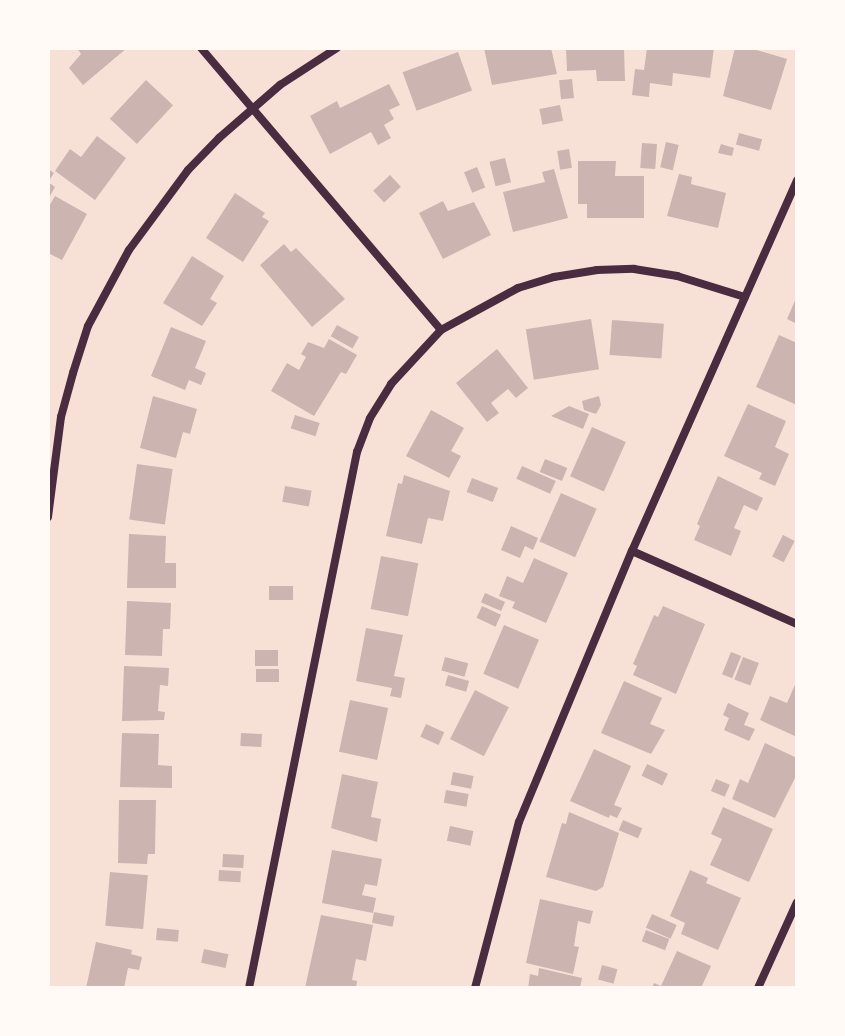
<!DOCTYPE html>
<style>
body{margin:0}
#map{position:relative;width:845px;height:1036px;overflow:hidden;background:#f7e1d7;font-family:Helvetica,sans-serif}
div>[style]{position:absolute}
.building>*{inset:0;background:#ccb4b1;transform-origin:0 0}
.minor>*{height:8px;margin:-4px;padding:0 4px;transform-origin:4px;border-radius:4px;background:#4a2c40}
span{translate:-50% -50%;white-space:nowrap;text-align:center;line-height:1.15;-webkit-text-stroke:6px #fffaf5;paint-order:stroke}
.frame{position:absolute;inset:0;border:50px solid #fffaf5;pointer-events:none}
</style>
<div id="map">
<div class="building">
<i style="clip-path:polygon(77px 48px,127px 48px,83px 85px,69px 68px,81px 54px)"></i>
<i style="clip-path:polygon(484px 48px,551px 48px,557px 74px,492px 85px)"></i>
<i style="clip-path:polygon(566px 48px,624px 48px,625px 81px,597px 81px,596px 70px,567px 71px)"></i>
<i style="clip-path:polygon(647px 48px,714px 48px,710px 78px,673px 73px,672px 86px,650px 83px,649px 97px,632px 95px,635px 69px,644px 70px)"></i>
<i style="clip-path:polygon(735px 48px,750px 48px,787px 59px,771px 110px,723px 96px)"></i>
<i style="left:458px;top:52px;width:41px;height:59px;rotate:70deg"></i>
<i style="left:572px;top:79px;width:19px;height:13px;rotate:84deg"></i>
<i style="left:146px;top:80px;width:37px;height:53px;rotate:43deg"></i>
<i style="clip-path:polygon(389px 84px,400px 105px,389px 110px,394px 119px,384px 125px,391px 138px,378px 145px,371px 132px,330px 154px,310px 116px,337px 101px,340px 108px)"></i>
<i style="left:560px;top:105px;width:16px;height:21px;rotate:79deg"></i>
<i style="left:739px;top:133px;width:24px;height:12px;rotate:15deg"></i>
<i style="clip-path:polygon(97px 136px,126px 158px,95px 200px,55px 171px,70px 149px,81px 157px)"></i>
<i style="left:666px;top:142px;width:13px;height:26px;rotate:13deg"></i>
<i style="left:642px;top:143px;width:15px;height:25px;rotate:4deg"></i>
<i style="clip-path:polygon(721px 144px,734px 148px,732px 156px,718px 153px)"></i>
<i style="left:569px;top:149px;width:19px;height:12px;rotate:81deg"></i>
<i style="left:505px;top:158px;width:25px;height:16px;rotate:76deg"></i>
<i style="clip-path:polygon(578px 161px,616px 161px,615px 176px,644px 176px,644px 218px,587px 218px,587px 204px,578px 204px)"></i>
<i style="left:477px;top:167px;width:22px;height:14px;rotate:68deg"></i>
<i style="clip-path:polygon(48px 169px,54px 173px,48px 182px,55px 187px,50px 196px,48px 195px)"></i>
<i style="clip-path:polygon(554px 169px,568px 218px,513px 232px,503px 192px,545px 182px,542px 172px)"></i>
<i style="clip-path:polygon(679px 174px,692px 177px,691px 184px,726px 193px,718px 228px,667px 216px)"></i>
<i style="left:390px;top:175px;width:16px;height:23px;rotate:47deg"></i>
<i style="clip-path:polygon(235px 193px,265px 213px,262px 217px,269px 221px,243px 262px,206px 238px)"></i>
<i style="clip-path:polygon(55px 196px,87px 214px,62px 260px,48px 253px,48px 208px)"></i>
<i style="clip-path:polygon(443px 201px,448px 211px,474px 202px,491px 235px,443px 259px,419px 213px)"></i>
<i style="clip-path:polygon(284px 244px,291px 252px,296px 248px,345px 299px,312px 327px,260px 265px)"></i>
<i style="clip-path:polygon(192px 256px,224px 276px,210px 299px,217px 303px,202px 326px,163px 303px)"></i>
<i style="clip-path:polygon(797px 296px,797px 324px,787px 319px)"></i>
<i style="left:591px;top:319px;width:51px;height:66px;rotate:81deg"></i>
<i style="left:612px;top:320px;width:52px;height:35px;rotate:4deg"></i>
<i style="left:337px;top:325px;width:25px;height:13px;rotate:29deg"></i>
<i style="clip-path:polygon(171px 327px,206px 341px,195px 368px,206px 373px,201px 385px,189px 380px,185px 390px,151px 376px)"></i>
<i style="clip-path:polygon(779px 335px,797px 343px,797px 405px,756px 387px)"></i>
<i style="clip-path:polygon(329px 339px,357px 355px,346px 374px,341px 372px,314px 416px,271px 391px,287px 363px,299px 370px,306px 357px,301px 354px,308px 342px,324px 348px)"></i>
<i style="clip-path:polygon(497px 349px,528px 388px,516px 398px,508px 389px,491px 403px,499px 413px,487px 422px,456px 383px)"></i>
<i style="clip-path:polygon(153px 396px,197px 409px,190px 434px,183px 432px,176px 458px,140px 448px)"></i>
<i style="clip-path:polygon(599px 396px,601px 405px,596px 414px,584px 410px,582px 401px)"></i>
<i style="clip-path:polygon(748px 404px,786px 421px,775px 447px,789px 454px,775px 486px,759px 479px,762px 473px,724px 456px)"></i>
<i style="clip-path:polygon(569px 406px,589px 414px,583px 429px,551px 416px)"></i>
<i style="clip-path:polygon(431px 410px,464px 428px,451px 451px,461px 456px,449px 478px,406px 456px)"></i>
<i style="left:295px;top:415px;width:26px;height:14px;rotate:18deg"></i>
<i style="left:592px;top:427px;width:37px;height:54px;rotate:24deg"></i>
<i style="left:545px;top:459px;width:24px;height:14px;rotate:22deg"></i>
<i style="left:137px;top:464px;width:36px;height:56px;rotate:8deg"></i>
<i style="left:522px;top:466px;width:37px;height:14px;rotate:24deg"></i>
<i style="clip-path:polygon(404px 475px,450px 491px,443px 521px,428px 518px,422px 544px,386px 536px,398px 483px,402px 484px)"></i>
<i style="clip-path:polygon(718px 476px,763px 498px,757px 511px,744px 505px,734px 528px,741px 531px,731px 556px,694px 540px,700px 526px,697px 524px)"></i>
<i style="left:472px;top:478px;width:28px;height:15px;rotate:21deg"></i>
<i style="left:285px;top:486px;width:27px;height:16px;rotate:10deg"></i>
<i style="left:561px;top:493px;width:39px;height:53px;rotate:24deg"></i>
<i style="clip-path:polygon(511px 526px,538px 538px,533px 550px,525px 546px,520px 558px,501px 550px)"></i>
<i style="clip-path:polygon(129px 534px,166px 536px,165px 563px,176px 563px,176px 588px,127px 588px)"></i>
<i style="left:783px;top:535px;width:13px;height:24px;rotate:27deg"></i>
<i style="left:381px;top:556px;width:38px;height:54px;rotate:11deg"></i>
<i style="clip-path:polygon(534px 558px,568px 573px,546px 623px,512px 608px,515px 602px,499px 596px,507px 576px,523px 583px)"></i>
<i style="left:269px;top:586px;width:24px;height:14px"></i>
<i style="left:485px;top:593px;width:22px;height:10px;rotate:24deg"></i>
<i style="clip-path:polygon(127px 601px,171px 603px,170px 629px,163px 629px,162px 656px,125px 655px)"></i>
<i style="left:482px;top:606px;width:21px;height:13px;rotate:25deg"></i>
<i style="clip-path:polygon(663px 606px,705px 624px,676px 694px,633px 675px,637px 666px,633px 664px,654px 615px,658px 617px)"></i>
<i style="left:504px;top:625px;width:38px;height:53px;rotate:23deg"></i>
<i style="clip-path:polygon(366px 628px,403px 635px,394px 676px,405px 678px,401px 698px,390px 696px,392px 688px,356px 681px)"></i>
<i style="left:255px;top:650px;width:23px;height:16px"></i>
<i style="left:731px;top:652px;width:11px;height:24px;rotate:22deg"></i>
<i style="left:445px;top:657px;width:24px;height:14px;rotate:15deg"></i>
<i style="left:743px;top:657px;width:17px;height:24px;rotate:21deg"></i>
<i style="clip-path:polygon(124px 666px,169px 668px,168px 686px,160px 685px,158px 711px,165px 712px,164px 720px,122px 721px)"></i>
<i style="left:256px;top:669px;width:23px;height:13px"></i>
<i style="left:448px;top:675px;width:22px;height:11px;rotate:16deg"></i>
<i style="clip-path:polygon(797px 680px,797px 737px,760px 720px,770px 696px,787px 703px)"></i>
<i style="clip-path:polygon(624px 681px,662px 698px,650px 724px,665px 730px,651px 754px,601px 733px)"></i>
<i style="left:475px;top:690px;width:38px;height:55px;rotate:27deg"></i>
<i style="left:350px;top:700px;width:39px;height:53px;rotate:12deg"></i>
<i style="clip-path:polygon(728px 703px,749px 713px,744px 725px,755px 729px,749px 741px,724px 730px,729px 718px,723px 715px)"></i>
<i style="left:426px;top:724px;width:20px;height:14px;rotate:24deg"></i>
<i style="clip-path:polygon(122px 733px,159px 734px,158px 765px,172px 766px,172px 788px,120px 787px)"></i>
<i style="left:241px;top:733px;width:21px;height:13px;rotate:3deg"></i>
<i style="clip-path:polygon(765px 743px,797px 758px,797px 774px,775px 818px,732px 799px,740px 779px,748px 783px)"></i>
<i style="clip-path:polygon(594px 749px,631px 766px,614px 805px,622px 808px,617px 818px,610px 815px,609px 818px,570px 801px)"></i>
<i style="left:647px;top:764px;width:23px;height:13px;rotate:25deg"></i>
<i style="left:453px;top:772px;width:21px;height:13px;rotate:11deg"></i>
<i style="clip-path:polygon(342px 774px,378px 782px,371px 817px,381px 819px,377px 842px,331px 828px)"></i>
<i style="left:716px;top:779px;width:15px;height:13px;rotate:23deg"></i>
<i style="left:446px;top:790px;width:23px;height:13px;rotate:10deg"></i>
<i style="clip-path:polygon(119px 800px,156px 800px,155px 854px,148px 854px,147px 864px,118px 863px)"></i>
<i style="clip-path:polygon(723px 807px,773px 829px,749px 882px,710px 865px,722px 839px,711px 834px)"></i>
<i style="clip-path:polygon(569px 812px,619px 833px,603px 887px,596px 891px,546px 877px,562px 823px,566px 824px)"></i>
<i style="left:623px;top:820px;width:21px;height:11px;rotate:23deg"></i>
<i style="left:450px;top:826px;width:24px;height:15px;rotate:12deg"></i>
<i style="clip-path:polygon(332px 850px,382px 859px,377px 886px,365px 884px,362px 895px,376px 898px,373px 913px,322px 903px)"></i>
<i style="left:223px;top:854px;width:21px;height:13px;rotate:3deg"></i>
<i style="left:219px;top:870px;width:22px;height:11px;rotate:3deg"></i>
<i style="clip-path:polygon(690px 870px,708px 878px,706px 883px,741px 898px,718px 950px,681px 934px,685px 923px,670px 916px)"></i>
<i style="left:110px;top:872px;width:38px;height:54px;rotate:5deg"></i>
<i style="clip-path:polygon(540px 899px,593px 911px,590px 924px,578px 921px,574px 946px,579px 947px,573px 974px,526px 963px)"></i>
<i style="left:374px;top:912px;width:21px;height:11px;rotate:11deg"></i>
<i style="left:652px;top:914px;width:27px;height:15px;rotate:24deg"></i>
<i style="clip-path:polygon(321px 915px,373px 925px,366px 961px,356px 959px,352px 980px,357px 981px,356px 988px,305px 988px)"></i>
<i style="left:157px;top:928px;width:22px;height:12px;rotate:5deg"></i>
<i style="left:646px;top:930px;width:25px;height:12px;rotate:21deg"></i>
<i style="clip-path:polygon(96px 942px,132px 950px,131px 954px,142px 957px,139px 970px,128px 968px,124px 988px,86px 988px)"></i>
<i style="left:204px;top:949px;width:25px;height:14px;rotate:12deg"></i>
<i style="clip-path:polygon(677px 951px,711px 966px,701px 988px,652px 988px,654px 983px,661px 986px)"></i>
<i style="left:602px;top:965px;width:16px;height:15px;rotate:15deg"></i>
<i style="clip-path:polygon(539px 968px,582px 978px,580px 988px,528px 988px,530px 974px,538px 976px)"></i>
</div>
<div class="minor">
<i style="left:201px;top:48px;width:370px;rotate:49.6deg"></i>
<i style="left:48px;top:517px;width:101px;rotate:-82.6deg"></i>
<i style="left:61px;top:417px;width:46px;rotate:-74.7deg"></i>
<i style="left:73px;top:373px;width:49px;rotate:-72.3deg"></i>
<i style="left:88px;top:326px;width:86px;rotate:-61.7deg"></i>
<i style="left:129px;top:250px;width:99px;rotate:-53.6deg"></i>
<i style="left:188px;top:170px;width:45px;rotate:-45.9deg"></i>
<i style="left:219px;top:138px;width:81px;rotate:-41deg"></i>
<i style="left:280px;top:85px;width:68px;rotate:-33deg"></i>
<i style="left:632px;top:551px;width:180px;rotate:23.9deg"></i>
<i style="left:249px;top:988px;width:547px;rotate:-78.61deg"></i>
<i style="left:357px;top:452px;width:36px;rotate:-69deg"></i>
<i style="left:370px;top:418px;width:40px;rotate:-58deg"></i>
<i style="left:391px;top:384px;width:74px;rotate:-47.2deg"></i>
<i style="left:441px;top:330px;width:88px;rotate:-28.6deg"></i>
<i style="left:518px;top:288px;width:38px;rotate:-17deg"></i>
<i style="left:554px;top:277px;width:44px;rotate:-9.2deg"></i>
<i style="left:597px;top:270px;width:37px;rotate:-2deg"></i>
<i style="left:634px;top:269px;width:44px;rotate:9.2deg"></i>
<i style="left:677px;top:276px;width:71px;rotate:17.2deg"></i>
<i style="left:475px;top:988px;width:172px;rotate:-75.2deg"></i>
<i style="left:519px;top:822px;width:294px;rotate:-67.4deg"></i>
<i style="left:632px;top:551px;width:406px;rotate:-66deg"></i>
<i style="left:758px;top:988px;width:94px;rotate:-65.6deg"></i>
</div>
<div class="frame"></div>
</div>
